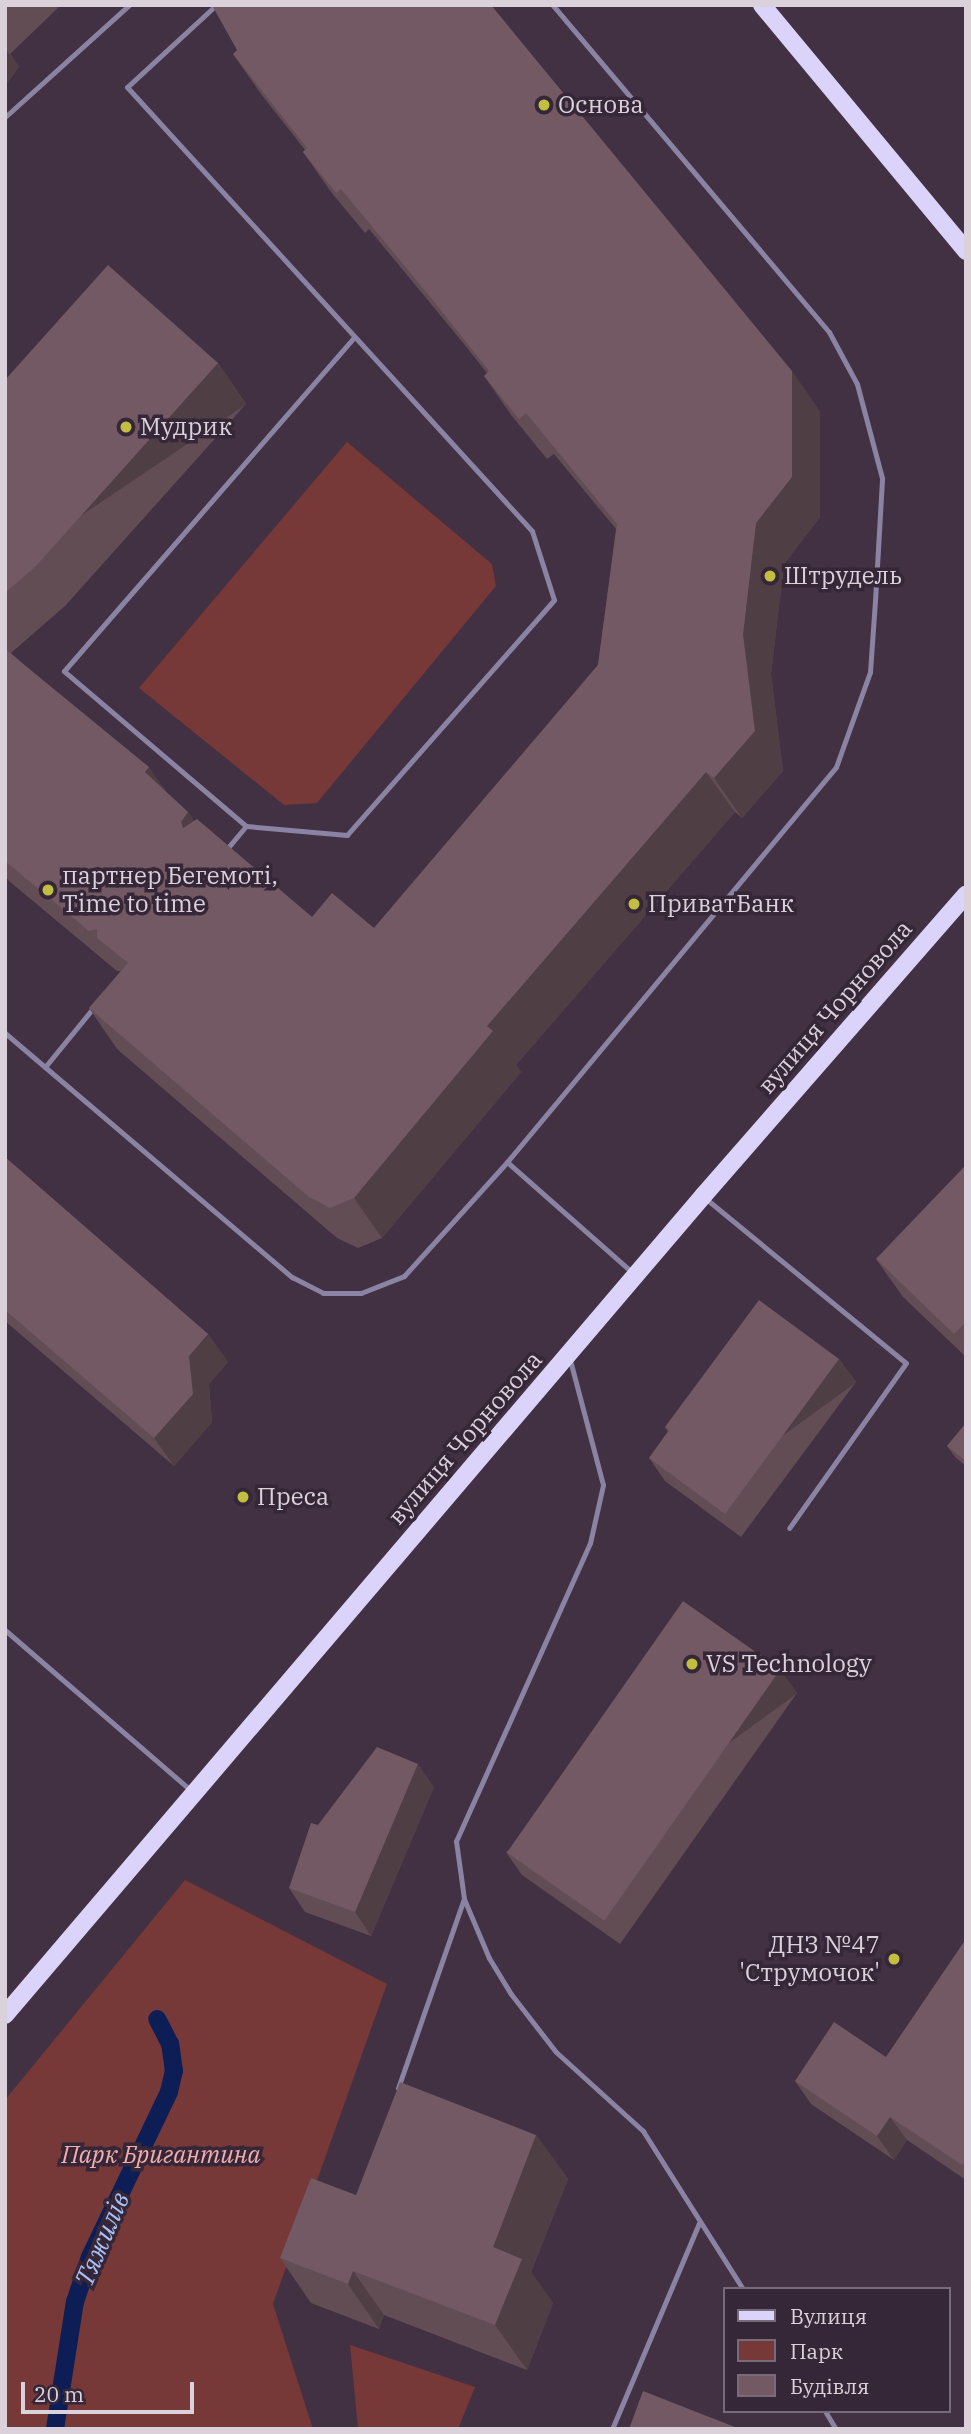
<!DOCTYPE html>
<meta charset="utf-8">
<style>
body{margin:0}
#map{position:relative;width:971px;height:2434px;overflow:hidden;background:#413142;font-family:"IBM Plex Serif",serif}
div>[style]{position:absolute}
.green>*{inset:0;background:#773838}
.stream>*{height:18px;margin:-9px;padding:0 9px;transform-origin:9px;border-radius:9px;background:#0d1e57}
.service>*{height:5px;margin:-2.5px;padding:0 2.5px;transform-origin:2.5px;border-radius:2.5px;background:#8a83a3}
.primary>*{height:18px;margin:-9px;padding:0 9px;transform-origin:9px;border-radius:9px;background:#dbd3fa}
.wall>*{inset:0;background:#624d55}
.shaded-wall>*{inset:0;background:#503e45;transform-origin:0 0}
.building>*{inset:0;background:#725963;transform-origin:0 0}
.dots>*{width:19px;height:19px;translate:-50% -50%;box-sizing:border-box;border:4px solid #362738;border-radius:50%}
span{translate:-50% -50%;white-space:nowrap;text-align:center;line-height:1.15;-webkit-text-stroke:7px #362738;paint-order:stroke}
.poi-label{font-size:24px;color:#dad1db}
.left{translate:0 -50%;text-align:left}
.right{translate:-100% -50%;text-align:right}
.street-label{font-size:24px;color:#dad1db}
.park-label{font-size:24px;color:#f3aeac;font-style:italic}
.water-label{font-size:26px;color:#aac1f7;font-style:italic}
.frame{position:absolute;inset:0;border:7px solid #dad1db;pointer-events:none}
.legend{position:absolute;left:723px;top:2287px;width:228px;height:126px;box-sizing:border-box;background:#362738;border:2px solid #786b79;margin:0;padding:9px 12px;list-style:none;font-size:21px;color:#dad1db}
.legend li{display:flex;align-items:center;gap:14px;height:35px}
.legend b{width:35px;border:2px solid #786b79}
.scale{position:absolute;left:21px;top:2382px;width:173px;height:32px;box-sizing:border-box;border:4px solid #dad1db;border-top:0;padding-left:9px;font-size:21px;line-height:24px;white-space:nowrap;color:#dad1db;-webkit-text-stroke:5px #362738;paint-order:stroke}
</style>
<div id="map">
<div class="green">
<i style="clip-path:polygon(347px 442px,492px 564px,496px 586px,317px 803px,284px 805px,139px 688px)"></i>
<i style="clip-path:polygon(185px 1880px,387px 1984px,273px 2304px,313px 2429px,5px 2429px,5px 2100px)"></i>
<i style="clip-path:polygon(350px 2345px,475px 2387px,458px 2429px,358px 2429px)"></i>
</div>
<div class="stream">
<i style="left:55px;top:2429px;width:129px;rotate:-81.1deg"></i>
<i style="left:75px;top:2302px;width:47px;rotate:-71.6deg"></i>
<i style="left:90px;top:2257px;width:183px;rotate:-64.4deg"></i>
<i style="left:169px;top:2092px;width:22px;rotate:-77deg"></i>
<i style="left:174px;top:2071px;width:27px;rotate:-98deg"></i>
<i style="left:170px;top:2044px;width:28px;rotate:-117deg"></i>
</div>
<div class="service">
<i style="left:216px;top:5px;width:121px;rotate:137.3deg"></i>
<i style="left:127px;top:87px;width:601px;rotate:47.63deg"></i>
<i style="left:532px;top:531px;width:72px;rotate:72.3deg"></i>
<i style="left:554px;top:600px;width:313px;rotate:131.4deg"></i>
<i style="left:347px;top:835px;width:101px;rotate:-174.9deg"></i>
<i style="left:246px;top:826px;width:33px;rotate:130deg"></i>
<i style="left:5px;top:117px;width:167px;rotate:-42.1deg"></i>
<i style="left:246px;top:826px;width:239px;rotate:-139.6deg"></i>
<i style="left:64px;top:671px;width:442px;rotate:-49deg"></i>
<i style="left:5px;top:1033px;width:377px;rotate:40.4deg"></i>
<i style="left:292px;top:1277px;width:35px;rotate:27deg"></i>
<i style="left:323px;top:1293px;width:38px"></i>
<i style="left:361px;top:1293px;width:46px;rotate:-21.6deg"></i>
<i style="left:404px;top:1276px;width:154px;rotate:-47.9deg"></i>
<i style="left:507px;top:1162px;width:514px;rotate:-50.21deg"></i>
<i style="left:836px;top:767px;width:101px;rotate:-70.3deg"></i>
<i style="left:870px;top:672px;width:71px;rotate:-86deg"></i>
<i style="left:875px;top:601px;width:123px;rotate:-86.7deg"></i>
<i style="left:882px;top:478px;width:97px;rotate:-104.9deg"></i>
<i style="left:857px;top:384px;width:59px;rotate:-118.3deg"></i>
<i style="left:829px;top:332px;width:428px;rotate:-130.2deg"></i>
<i style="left:45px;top:1067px;width:77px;rotate:-50.8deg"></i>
<i style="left:507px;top:1162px;width:169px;rotate:41.4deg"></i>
<i style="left:705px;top:1198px;width:260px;rotate:39.4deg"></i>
<i style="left:906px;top:1363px;width:202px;rotate:125.3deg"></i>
<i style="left:570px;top:1360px;width:129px;rotate:75.2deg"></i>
<i style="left:603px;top:1485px;width:59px;rotate:102.6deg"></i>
<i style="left:590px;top:1543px;width:327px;rotate:114.2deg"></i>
<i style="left:456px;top:1841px;width:59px;rotate:82.1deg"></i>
<i style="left:464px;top:1899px;width:64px;rotate:67deg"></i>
<i style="left:489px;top:1958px;width:42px;rotate:58.6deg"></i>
<i style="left:511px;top:1994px;width:73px;rotate:52.2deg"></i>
<i style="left:556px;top:2052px;width:118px;rotate:42.2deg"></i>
<i style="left:643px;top:2131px;width:187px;rotate:57.7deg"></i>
<i style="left:5px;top:1630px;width:248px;rotate:40.8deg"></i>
<i style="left:398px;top:2088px;width:200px;rotate:-70.8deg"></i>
<i style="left:825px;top:2411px;width:21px;rotate:59deg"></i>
<i style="left:612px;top:2429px;width:224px;rotate:-67.1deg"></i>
</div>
<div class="primary">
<i style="left:762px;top:5px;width:320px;rotate:50.3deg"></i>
<i style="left:5px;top:2015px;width:1076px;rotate:-49.56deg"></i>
<i style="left:703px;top:1196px;width:400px;rotate:-48.9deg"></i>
</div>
<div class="wall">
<i style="clip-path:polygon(5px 5px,61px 5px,10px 54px,19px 67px,5px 86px)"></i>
<i style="clip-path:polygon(233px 54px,820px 411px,820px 517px,784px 564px,771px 674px,783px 771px,742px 818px,735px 812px,516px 1065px,521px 1072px,382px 1238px,358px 1248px,337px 1238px,117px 1049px,89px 1008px,121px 971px,117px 971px,9px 881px,5px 876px,5px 380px,218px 363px,246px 404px,65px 606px,11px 653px,167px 793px,188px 812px,194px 821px,312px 917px,374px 928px,598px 665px,616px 529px,554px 454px,547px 459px,512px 416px,484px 376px,487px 373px,464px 344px,369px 229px,365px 233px,331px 192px,303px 152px,305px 150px,261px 94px)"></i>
<i style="clip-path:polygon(5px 1157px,208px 1334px,228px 1362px,209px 1384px,212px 1422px,174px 1466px,5px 1321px)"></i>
<i style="clip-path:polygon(966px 1165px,966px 1357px,903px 1297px,876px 1259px)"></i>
<i style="clip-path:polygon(839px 1359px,856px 1382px,741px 1537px,665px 1481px,649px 1458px,668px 1432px,665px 1427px)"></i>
<i style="clip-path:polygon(966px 1423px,966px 1466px,956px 1458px,947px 1446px)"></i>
<i style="clip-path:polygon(780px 1670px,797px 1693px,620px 1944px,522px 1875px,506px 1852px)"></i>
<i style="clip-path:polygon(434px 1787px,371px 1936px,305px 1912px,289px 1888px,318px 1825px)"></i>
<i style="clip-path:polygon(966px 1939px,966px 2180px,907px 2140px,894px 2160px,811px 2104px,795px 2081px,886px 2057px)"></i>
<i style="clip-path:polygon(536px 2135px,568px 2179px,531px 2272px,553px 2303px,527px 2370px,384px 2315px,379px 2329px,311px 2303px,280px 2258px,356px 2195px)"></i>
</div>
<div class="shaded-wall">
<i style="clip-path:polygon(5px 48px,19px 67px,5px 86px)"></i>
<i style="left:218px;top:363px;width:50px;height:273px;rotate:56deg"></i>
<i style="clip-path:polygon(792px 371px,820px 411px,820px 517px,784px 564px,771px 674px,783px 771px,742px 818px,714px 778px,743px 634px,756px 523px)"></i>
<i style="clip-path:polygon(149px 767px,177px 807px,145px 772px)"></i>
<i style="clip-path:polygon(706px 772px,735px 812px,516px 1065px,521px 1072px,382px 1238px,354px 1198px,487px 1026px)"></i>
<i style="clip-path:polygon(188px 812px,217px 853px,183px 828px,181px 822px)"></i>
<i style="clip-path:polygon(208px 1334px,228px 1362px,209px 1384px,212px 1422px,174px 1466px,154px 1438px,189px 1356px)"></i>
<i style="left:839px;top:1359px;width:29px;height:192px;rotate:54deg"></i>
<i style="left:780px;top:1670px;width:29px;height:307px;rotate:54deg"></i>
<i style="clip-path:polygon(418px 1764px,434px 1787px,371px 1936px,355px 1912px)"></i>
<i style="clip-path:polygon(890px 2117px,907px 2140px,894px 2160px,877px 2136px)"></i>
<i style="clip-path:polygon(536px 2135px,568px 2179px,531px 2272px,553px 2303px,527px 2370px,495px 2325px,493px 2247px)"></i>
<i style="clip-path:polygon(353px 2271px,384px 2315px,379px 2329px,348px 2284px)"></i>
</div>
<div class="building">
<i style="clip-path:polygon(213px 5px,491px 5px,792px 371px,792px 477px,756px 523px,743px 634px,755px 731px,714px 778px,706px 772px,487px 1026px,493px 1031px,354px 1198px,330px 1208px,309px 1197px,89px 1008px,128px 963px,97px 938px,97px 929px,89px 931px,5px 861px,5px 649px,149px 767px,145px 772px,188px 812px,181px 822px,183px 828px,197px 819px,312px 917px,332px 893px,374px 928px,598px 665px,617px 524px,526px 413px,519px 419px,484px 376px,489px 371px,436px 304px,341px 189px,336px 193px,303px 152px,307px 148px,233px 54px,237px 50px,213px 7px)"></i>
<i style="clip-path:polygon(108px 265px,218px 363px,36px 566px,5px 593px,5px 380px)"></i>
<i style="clip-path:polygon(5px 1157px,208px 1334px,189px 1356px,193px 1394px,154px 1438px,5px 1310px)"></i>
<i style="clip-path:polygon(966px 1165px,966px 1322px,954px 1334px,876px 1259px)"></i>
<i style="clip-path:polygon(759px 1300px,839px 1359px,725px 1514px,649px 1458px,669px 1430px,665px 1427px)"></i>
<i style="clip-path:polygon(966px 1423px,966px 1461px,947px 1446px)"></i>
<i style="left:683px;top:1601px;width:119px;height:307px;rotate:35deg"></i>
<i style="clip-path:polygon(377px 1747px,418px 1764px,355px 1912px,289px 1888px,311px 1823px,318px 1825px)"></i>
<i style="clip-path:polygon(966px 1939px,966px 2160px,962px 2165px,890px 2117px,877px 2136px,795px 2081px,834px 2022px,886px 2057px)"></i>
<i style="clip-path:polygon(400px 2082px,536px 2135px,493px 2247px,522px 2259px,495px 2325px,353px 2271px,348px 2284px,280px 2258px,311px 2178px,356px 2195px)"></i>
<i style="clip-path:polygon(643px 2391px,740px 2429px,629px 2429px)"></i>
</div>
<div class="dots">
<i style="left:544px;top:105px;background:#c1be40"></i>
<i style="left:126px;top:427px;background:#c1be40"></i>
<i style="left:770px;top:576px;background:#c1be40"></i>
<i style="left:48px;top:890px;background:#c1be40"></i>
<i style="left:634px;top:904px;background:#c1be40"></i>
<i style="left:243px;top:1497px;background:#c1be40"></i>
<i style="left:692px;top:1664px;background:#c1be40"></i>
<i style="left:894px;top:1959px;background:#c1be40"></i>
</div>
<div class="poi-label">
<span class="left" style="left:558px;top:105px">Основа</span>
<span class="left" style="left:140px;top:427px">Мудрик</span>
<span class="left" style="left:784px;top:576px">Штрудель</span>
<span class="left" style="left:62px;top:890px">партнер Бегемоті,<br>Time to time</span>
<span class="left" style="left:648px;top:904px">ПриватБанк</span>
<span class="left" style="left:257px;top:1497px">Преса</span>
<span class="left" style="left:706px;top:1664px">VS Technology</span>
<span class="right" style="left:880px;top:1959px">ДНЗ №47<br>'Струмочок'</span>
</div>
<div class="street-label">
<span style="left:835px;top:1007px;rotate:-49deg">вулиця Чорновола</span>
<span style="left:465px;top:1438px;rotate:-49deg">вулиця Чорновола</span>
</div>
<div class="park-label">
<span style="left:161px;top:2155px">Парк Бригантина</span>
</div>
<div class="water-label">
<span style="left:102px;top:2239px;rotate:-67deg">Тяжилів</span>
</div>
<div class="frame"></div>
<ul class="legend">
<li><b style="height:9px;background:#dbd3fa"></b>Вулиця</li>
<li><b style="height:19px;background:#773838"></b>Парк</li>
<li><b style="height:19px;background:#725963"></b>Будівля</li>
</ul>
<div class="scale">20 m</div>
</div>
